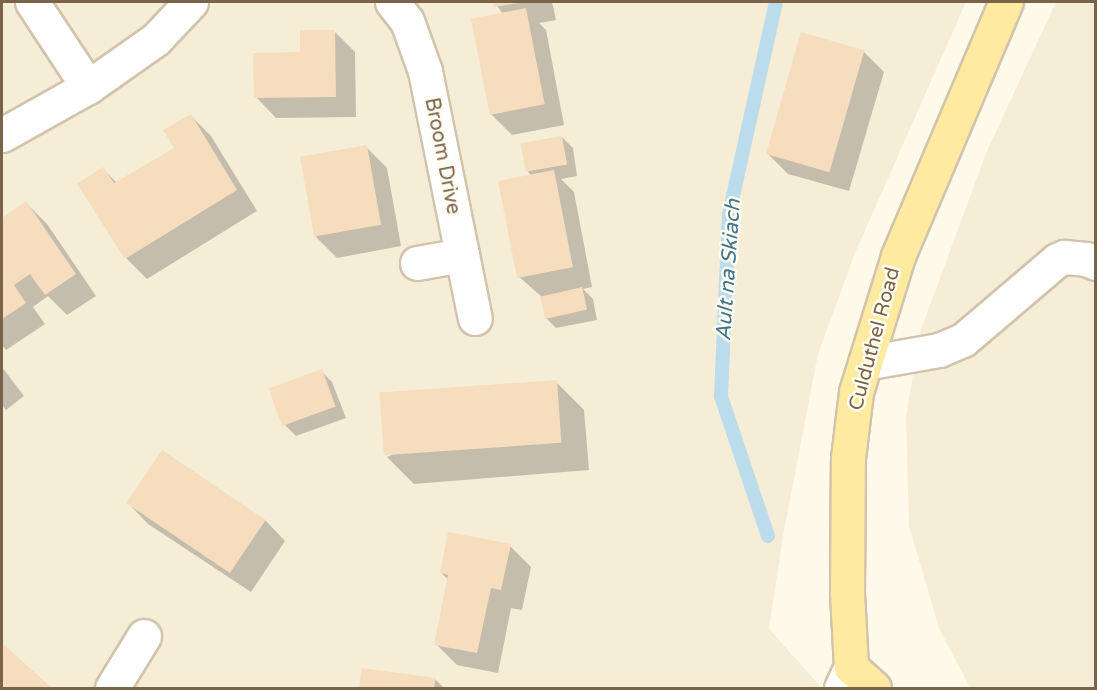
<!DOCTYPE html>
<style>
body{margin:0}
#map{position:relative;width:1097px;height:690px;overflow:hidden;background:#fef9e9;font-family:"Varela Round",sans-serif}
div>[style]{position:absolute}
.residential>*{inset:0;background:#f6edd7}
.shadow>*{inset:0;background:#0003}
.stream>*{height:14px;margin:-7px;padding:0 7px;transform-origin:7px;border-radius:7px;background:#bbdcea}
.building>*{inset:0;background:#f6ddbe;transform-origin:0 0}
.roads{filter:drop-shadow(2px 0 #d2c3ad) drop-shadow(-2px 0 #d2c3ad) drop-shadow(0 2px #d2c3ad) drop-shadow(0 -2px #d2c3ad)}
.minor>*{height:33px;margin:-16.5px;padding:0 16.5px;transform-origin:16.5px;border-radius:16.5px;background:#fff}
.major>*{height:33px;margin:-16.5px;padding:0 16.5px;transform-origin:16.5px;border-radius:16.5px;background:#ffeb9f}
span{translate:-50% -50%;white-space:nowrap;text-align:center;line-height:1.15;-webkit-text-stroke:5px #fffcf1;paint-order:stroke}
.street-label{font-size:20px;color:#7b634a}
.water-label{font-size:21px;color:#417690;font-style:italic}
.frame{position:absolute;inset:0;border:3px solid #7b634a;pointer-events:none}
</style>
<div id="map">
<div class="residential">
<i style="clip-path:polygon(2px 2px,966px 2px,855px 253px,818px 354px,783px 536px,769px 629px,822px 688px,2px 688px)"></i>
<i style="clip-path:polygon(1056px 2px,1095px 2px,1095px 688px,970px 688px,939px 628px,909px 526px,906px 417px,920px 332px,987px 151px)"></i>
</div>
<div class="shadow">
<i style="clip-path:polygon(494px 2px,552px 2px,556px 20px,539px 23px,546px 30px,564px 125px,512px 135px,491px 114px,503px 14px)"></i>
<i style="clip-path:polygon(334px 31px,355px 52px,356px 117px,276px 118px,256px 97px,302px 54px)"></i>
<i style="clip-path:polygon(863px 51px,884px 72px,849px 191px,788px 174px,767px 153px)"></i>
<i style="clip-path:polygon(191px 116px,211px 136px,257px 211px,147px 279px,126px 258px,103px 169px,117px 183px,176px 148px)"></i>
<i style="clip-path:polygon(562px 137px,573px 148px,577px 176px,561px 179px,574px 192px,592px 287px,583px 289px,593px 299px,597px 320px,556px 328px,545px 317px,542px 297px,518px 276px,532px 176px,528px 172px)"></i>
<i style="clip-path:polygon(366px 147px,387px 168px,401px 246px,337px 258px,316px 237px)"></i>
<i style="clip-path:polygon(26px 203px,47px 224px,96px 296px,67px 315px,48px 296px,33px 307px,45px 324px,6px 350px,2px 345px,2px 220px)"></i>
<i style="clip-path:polygon(2px 367px,24px 396px,6px 410px,2px 405px)"></i>
<i style="clip-path:polygon(321px 371px,332px 382px,346px 418px,296px 436px,285px 425px)"></i>
<i style="clip-path:polygon(556px 382px,584px 410px,589px 470px,414px 484px,387px 457px)"></i>
<i style="clip-path:polygon(128px 503px,265px 520px,285px 541px,251px 592px,148px 524px)"></i>
<i style="clip-path:polygon(510px 546px,531px 567px,522px 610px,511px 608px,498px 673px,457px 665px,436px 644px,449px 580px,441px 573px)"></i>
<i style="clip-path:polygon(2px 645px,50px 688px,2px 688px)"></i>
<i style="clip-path:polygon(363px 669px,435px 679px,444px 688px,361px 688px)"></i>
</div>
<div class="stream">
<i style="left:768px;top:536px;width:148px;rotate:-108.6deg"></i>
<i style="left:721px;top:396px;width:182px;rotate:-87.5deg"></i>
<i style="left:729px;top:214px;width:217px;rotate:-77.5deg"></i>
</div>
<div class="building">
<i style="clip-path:polygon(493px 2px,519px 2px,519px 3px,494px 7px)"></i>
<i style="left:526px;top:8px;width:98px;height:56px;rotate:79deg"></i>
<i style="clip-path:polygon(300px 30px,335px 30px,336px 97px,254px 98px,253px 53px,300px 52px)"></i>
<i style="left:801px;top:32px;width:66px;height:127px;rotate:16deg"></i>
<i style="clip-path:polygon(191px 114px,237px 190px,125px 259px,77px 184px,103px 167px,114px 183px,174px 148px,163px 130px)"></i>
<i style="left:562px;top:136px;width:29px;height:42px;rotate:80deg"></i>
<i style="left:367px;top:145px;width:81px;height:68px;rotate:80deg"></i>
<i style="left:554px;top:170px;width:99px;height:57px;rotate:79deg"></i>
<i style="clip-path:polygon(26px 201px,76px 274px,45px 295px,30px 274px,14px 285px,26px 303px,2px 319px,2px 218px)"></i>
<i style="left:582px;top:287px;width:23px;height:43px;rotate:77deg"></i>
<i style="left:322px;top:369px;width:40px;height:57px;rotate:70deg"></i>
<i style="left:557px;top:380px;width:63px;height:178px;rotate:86deg"></i>
<i style="left:162px;top:450px;width:125px;height:64px;rotate:34deg"></i>
<i style="clip-path:polygon(448px 532px,511px 544px,501px 590px,491px 588px,477px 653px,434px 645px,448px 575px,440px 573px)"></i>
<i style="clip-path:polygon(2px 643px,52px 688px,2px 688px)"></i>
<i style="clip-path:polygon(362px 668px,436px 678px,434px 688px,359px 688px)"></i>
</div>
<div class="roads">
<div class="minor">
<i style="left:32px;top:2px;width:102px;rotate:56.6deg"></i>
<i style="left:392px;top:2px;width:24px;rotate:52deg"></i>
<i style="left:407px;top:21px;width:53px;rotate:70.2deg"></i>
<i style="left:425px;top:71px;width:252px;rotate:78.6deg"></i>
<i style="left:2px;top:135px;width:98px;rotate:-29.2deg"></i>
<i style="left:88px;top:87px;width:83px;rotate:-35.2deg"></i>
<i style="left:156px;top:39px;width:51px;rotate:-46.6deg"></i>
<i style="left:417px;top:263px;width:46px;rotate:-10.1deg"></i>
<i style="left:865px;top:363px;width:75px;rotate:-10deg"></i>
<i style="left:939px;top:350px;width:26px;rotate:-23deg"></i>
<i style="left:963px;top:340px;width:123px;rotate:-40.4deg"></i>
<i style="left:1057px;top:260px;width:8px;rotate:-23deg"></i>
<i style="left:1064px;top:257px;width:22px;rotate:5deg"></i>
<i style="left:1086px;top:259px;width:11px;rotate:22deg"></i>
<i style="left:112px;top:688px;width:61px;rotate:-58.4deg"></i>
<i style="left:841px;top:688px;width:23px;rotate:-65deg"></i>
</div>
<div class="major">
<i style="left:874px;top:688px;width:31px;rotate:-138deg"></i>
<i style="left:851px;top:667px;width:75px;rotate:-93.1deg"></i>
<i style="left:847px;top:592px;width:134px;rotate:-89.6deg"></i>
<i style="left:848px;top:458px;width:66px;rotate:-83.1deg"></i>
<i style="left:856px;top:392px;width:142px;rotate:-72.8deg"></i>
<i style="left:898px;top:256px;width:276px;rotate:-67deg"></i>
</div>
</div>
<div class="street-label">
<span style="left:442px;top:156px;rotate:79deg">Broom Drive</span>
<span style="left:875px;top:339px;rotate:-75deg">Culduthel Road</span>
</div>
<div class="water-label">
<span style="left:729px;top:270px;rotate:-86deg">Ault na Skiach</span>
</div>
<div class="frame"></div>
</div>
